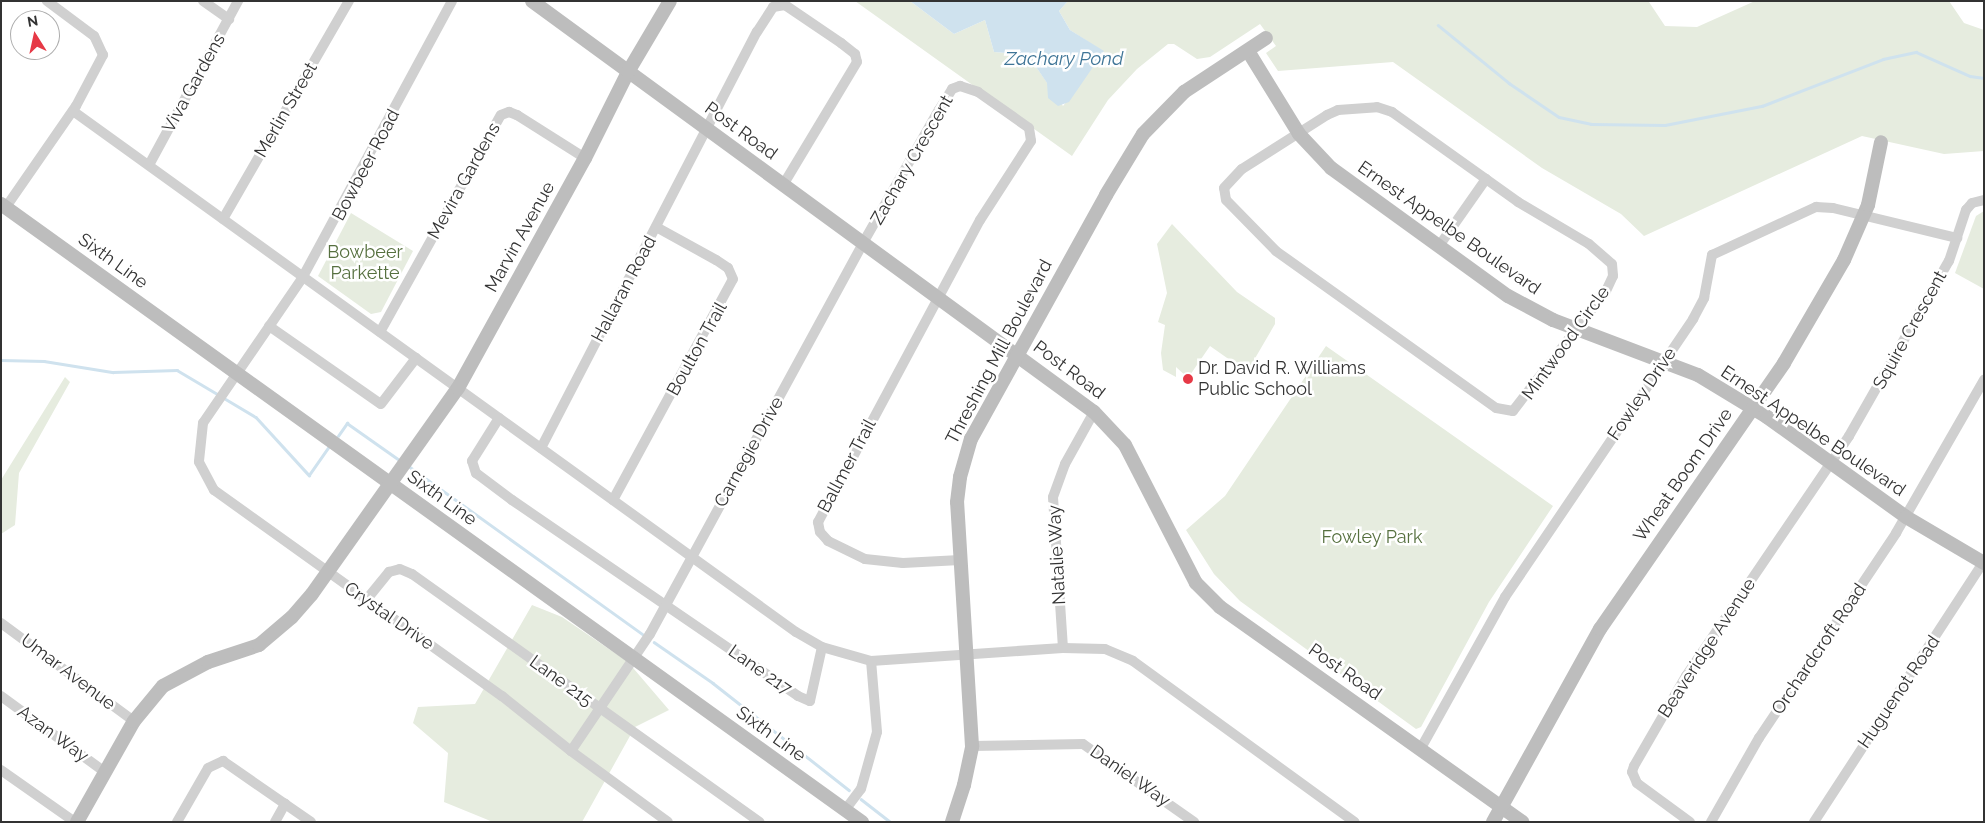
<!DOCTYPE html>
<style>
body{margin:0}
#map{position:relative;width:1985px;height:823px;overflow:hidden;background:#fff;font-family:Raleway,sans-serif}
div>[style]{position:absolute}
.green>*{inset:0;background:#e6ecdf}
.water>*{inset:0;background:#cfe2ee}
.stream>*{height:2.5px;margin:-1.25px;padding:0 1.25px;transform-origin:1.25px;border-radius:1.25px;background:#cfe2ee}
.street>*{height:10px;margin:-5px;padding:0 5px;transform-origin:5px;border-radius:5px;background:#d0d0d0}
.secondary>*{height:14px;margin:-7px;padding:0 7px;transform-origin:7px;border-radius:7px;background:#bdbdbd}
.dots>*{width:14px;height:14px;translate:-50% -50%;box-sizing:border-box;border:2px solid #fff;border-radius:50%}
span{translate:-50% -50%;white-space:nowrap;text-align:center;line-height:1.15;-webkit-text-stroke:5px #fff;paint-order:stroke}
.street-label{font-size:18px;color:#333}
.park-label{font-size:18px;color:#56703f}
.poi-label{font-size:18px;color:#333}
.left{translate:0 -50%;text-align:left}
.water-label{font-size:19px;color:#3f7597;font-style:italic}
.frame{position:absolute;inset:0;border:2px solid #333;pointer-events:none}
.north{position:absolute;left:10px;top:10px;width:50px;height:50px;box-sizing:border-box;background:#fff;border:1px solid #adadad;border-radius:50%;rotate:350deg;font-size:14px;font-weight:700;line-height:20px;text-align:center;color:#333}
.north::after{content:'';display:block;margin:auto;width:18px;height:22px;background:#e63946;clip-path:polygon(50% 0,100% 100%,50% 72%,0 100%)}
</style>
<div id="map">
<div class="green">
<i style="clip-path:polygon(855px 1px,910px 1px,954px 34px,985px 20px,994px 52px,1028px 55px,1063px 106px,1104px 52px,1070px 30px,1059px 11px,1068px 1px,1649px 2px,1665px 26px,1697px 27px,1755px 1px,1949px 1px,1964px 23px,1984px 30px,1984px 151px,1944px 154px,1862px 136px,1644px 236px,1621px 214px,1542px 168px,1393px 62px,1278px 71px,1266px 53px,1276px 46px,1260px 24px,1210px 57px,1197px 59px,1174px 44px,1168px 44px,1137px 69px,1108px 100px,1072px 156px)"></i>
<i style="clip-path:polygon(1984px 211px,1984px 289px,1955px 273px,1976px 216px)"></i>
<i style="clip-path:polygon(351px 213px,413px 251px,381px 312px,371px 314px,318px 276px)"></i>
<i style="clip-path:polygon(1172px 224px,1237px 292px,1275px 318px,1275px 324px,1247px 372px,1210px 346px,1188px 378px,1176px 367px,1176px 377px,1163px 370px,1161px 353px,1165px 325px,1158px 322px,1167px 293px,1157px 244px)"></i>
<i style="clip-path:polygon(1326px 346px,1553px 506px,1489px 602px,1421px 727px,1416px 729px,1240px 601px,1214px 574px,1186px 530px,1225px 496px)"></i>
<i style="clip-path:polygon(65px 377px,70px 382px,19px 473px,15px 525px,1px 534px,1px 480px)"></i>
<i style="clip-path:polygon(532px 605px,562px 617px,628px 662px,669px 710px,635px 727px,582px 822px,493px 822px,444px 802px,448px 753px,413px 723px,418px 707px,475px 704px)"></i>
</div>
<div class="water">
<i style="clip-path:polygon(910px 1px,1068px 1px,1059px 11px,1070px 30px,1104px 51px,1069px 102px,1058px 106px,1048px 98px,1047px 83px,1028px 55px,994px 52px,985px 20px,954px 34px)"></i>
</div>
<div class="stream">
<i style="left:1438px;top:25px;width:92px;rotate:39.2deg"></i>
<i style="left:1509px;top:83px;width:60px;rotate:34.2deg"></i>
<i style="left:1559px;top:117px;width:33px;rotate:12deg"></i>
<i style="left:1591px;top:124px;width:74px;rotate:0.8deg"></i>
<i style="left:1665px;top:125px;width:99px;rotate:-11.1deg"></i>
<i style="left:1762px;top:106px;width:130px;rotate:-21.2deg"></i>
<i style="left:1883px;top:59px;width:34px;rotate:-12deg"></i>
<i style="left:1916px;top:52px;width:59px;rotate:24deg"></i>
<i style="left:1970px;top:76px;width:14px;rotate:8deg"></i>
<i style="left:1px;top:360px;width:43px;rotate:1.3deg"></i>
<i style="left:44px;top:361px;width:70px;rotate:9.1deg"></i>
<i style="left:113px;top:372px;width:64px;rotate:-1.8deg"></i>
<i style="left:177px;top:370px;width:49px;rotate:30.8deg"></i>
<i style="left:224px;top:398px;width:37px;rotate:31deg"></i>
<i style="left:256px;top:417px;width:79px;rotate:47.6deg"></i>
<i style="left:309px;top:475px;width:33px;rotate:-55deg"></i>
<i style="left:338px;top:436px;width:16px;rotate:-55deg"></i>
<i style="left:347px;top:423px;width:62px;rotate:35.2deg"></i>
<i style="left:410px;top:467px;width:286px;rotate:35.7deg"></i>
<i style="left:654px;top:642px;width:72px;rotate:34.8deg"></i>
<i style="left:713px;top:683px;width:173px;rotate:38.2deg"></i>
<i style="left:861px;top:799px;width:37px;rotate:38deg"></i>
</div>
<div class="street">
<i style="left:203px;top:1px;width:32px;rotate:35deg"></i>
<i style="left:452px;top:1px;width:314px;rotate:118.4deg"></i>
<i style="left:303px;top:277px;width:177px;rotate:124.4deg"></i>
<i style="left:203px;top:423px;width:39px;rotate:96deg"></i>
<i style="left:199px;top:462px;width:32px;rotate:62deg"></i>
<i style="left:214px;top:490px;width:354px;rotate:35.6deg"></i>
<i style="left:502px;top:696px;width:88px;rotate:38.6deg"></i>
<i style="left:571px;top:751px;width:120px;rotate:36.2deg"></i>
<i style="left:1377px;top:107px;width:16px;rotate:18deg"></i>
<i style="left:1392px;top:112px;width:155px;rotate:35.5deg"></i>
<i style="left:1518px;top:202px;width:82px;rotate:30.6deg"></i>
<i style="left:1589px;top:244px;width:30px;rotate:41deg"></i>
<i style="left:1612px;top:264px;width:12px;rotate:85deg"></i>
<i style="left:1613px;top:276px;width:17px;rotate:115deg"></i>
<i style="left:1606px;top:291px;width:152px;rotate:127.8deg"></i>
<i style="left:1513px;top:411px;width:17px;rotate:-170deg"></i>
<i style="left:1496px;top:408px;width:270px;rotate:-144.5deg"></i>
<i style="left:1276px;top:251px;width:71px;rotate:-134.4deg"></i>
<i style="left:1226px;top:200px;width:12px;rotate:-99deg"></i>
<i style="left:1224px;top:188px;width:26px;rotate:-47deg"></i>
<i style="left:1242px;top:169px;width:101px;rotate:-32.4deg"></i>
<i style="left:1327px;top:115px;width:12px;rotate:-24deg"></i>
<i style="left:1338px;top:110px;width:39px;rotate:-4deg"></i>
<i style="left:73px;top:111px;width:891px;rotate:35.78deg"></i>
<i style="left:796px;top:632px;width:30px;rotate:30deg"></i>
<i style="left:822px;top:647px;width:51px;rotate:15.9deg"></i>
<i style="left:871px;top:661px;width:192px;rotate:-3.9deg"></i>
<i style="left:1063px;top:648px;width:42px;rotate:1.4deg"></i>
<i style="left:1105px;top:649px;width:30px;rotate:23deg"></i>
<i style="left:1133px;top:661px;width:274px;rotate:36deg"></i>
<i style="left:149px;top:165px;width:187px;rotate:-61.5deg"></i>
<i style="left:6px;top:207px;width:123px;rotate:-55.3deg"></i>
<i style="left:76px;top:106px;width:58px;rotate:-62.1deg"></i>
<i style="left:103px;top:55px;width:21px;rotate:-115deg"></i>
<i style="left:94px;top:36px;width:59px;rotate:-143.3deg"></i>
<i style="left:223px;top:219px;width:252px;rotate:-60deg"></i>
<i style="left:1439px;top:246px;width:82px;rotate:-55deg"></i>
<i style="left:269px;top:326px;width:136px;rotate:34.9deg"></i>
<i style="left:381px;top:404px;width:58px;rotate:-52.7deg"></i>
<i style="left:380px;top:332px;width:248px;rotate:-60.9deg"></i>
<i style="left:501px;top:115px;width:9px;rotate:-21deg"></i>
<i style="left:509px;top:112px;width:9px;rotate:21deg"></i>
<i style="left:517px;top:115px;width:80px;rotate:32.3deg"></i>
<i style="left:499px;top:418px;width:51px;rotate:122.1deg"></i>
<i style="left:472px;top:461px;width:13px;rotate:72deg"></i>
<i style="left:476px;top:473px;width:45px;rotate:36.9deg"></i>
<i style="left:512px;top:500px;width:347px;rotate:34.4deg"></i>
<i style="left:798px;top:696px;width:13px;rotate:23deg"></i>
<i style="left:810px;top:701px;width:55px;rotate:-77.5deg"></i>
<i style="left:541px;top:448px;width:469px;rotate:-62.6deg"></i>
<i style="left:757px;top:32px;width:30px;rotate:-57deg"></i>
<i style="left:773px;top:7px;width:12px;rotate:-9deg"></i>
<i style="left:785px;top:5px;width:68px;rotate:34.2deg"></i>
<i style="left:841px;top:43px;width:18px;rotate:38deg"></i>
<i style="left:855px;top:54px;width:8px;rotate:76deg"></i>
<i style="left:857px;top:62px;width:144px;rotate:121deg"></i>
<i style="left:613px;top:500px;width:251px;rotate:-61.5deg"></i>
<i style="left:733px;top:279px;width:12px;rotate:-114deg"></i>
<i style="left:728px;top:268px;width:14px;rotate:-146deg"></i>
<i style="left:716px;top:260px;width:68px;rotate:-151.2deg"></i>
<i style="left:367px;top:599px;width:35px;rotate:-51deg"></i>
<i style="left:389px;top:572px;width:11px;rotate:-15deg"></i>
<i style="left:400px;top:569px;width:13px;rotate:23deg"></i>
<i style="left:412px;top:574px;width:427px;rotate:35.5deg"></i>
<i style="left:1px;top:623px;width:165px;rotate:36.4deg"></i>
<i style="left:1063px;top:648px;width:151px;rotate:-93.8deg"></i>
<i style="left:1053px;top:497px;width:35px;rotate:-70deg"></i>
<i style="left:1065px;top:464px;width:60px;rotate:-60.9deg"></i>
<i style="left:1px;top:696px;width:129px;rotate:36.2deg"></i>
<i style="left:972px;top:746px;width:111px;rotate:-1deg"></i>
<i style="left:1083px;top:744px;width:136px;rotate:35.1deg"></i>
<i style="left:1421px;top:748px;width:173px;rotate:-60.9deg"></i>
<i style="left:1505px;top:597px;width:336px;rotate:-55.9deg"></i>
<i style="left:1693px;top:319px;width:24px;rotate:-62deg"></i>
<i style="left:1704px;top:298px;width:44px;rotate:-79.5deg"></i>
<i style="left:1712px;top:255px;width:115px;rotate:-24.8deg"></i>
<i style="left:1816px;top:207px;width:17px;rotate:3deg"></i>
<i style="left:1833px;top:208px;width:128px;rotate:13.6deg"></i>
<i style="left:571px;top:751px;width:141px;rotate:-56deg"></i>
<i style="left:650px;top:634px;width:445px;rotate:-61.4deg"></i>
<i style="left:863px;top:243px;width:153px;rotate:-60.3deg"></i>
<i style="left:939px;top:110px;width:25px;rotate:-58deg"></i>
<i style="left:952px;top:89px;width:9px;rotate:-21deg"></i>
<i style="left:960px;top:86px;width:19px;rotate:18deg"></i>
<i style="left:978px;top:92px;width:62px;rotate:35.2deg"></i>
<i style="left:1029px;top:128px;width:13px;rotate:81deg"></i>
<i style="left:1031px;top:141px;width:94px;rotate:122.8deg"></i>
<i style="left:980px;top:220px;width:343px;rotate:118.2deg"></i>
<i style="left:818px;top:522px;width:10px;rotate:79deg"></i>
<i style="left:820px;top:532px;width:12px;rotate:48deg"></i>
<i style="left:828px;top:541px;width:41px;rotate:25.9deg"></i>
<i style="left:865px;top:559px;width:38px;rotate:6deg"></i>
<i style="left:903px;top:563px;width:57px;rotate:-3deg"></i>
<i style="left:1px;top:770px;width:90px;rotate:35.1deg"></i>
<i style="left:845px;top:810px;width:26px;rotate:-53deg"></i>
<i style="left:861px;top:789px;width:59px;rotate:-74.3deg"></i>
<i style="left:877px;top:732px;width:71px;rotate:-94.8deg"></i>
<i style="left:177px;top:822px;width:62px;rotate:-60.1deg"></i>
<i style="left:208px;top:768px;width:17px;rotate:-25deg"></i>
<i style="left:223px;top:761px;width:107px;rotate:34.7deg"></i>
<i style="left:275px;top:822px;width:21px;rotate:-61deg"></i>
<i style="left:1690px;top:822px;width:66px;rotate:-143.7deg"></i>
<i style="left:1637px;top:783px;width:12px;rotate:-114deg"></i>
<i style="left:1632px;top:772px;width:6px;rotate:-72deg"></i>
<i style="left:1634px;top:766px;width:104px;rotate:-60deg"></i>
<i style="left:1686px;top:676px;width:290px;rotate:-55.8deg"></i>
<i style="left:1849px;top:436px;width:202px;rotate:-60.3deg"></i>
<i style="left:1949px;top:261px;width:54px;rotate:-71.6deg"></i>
<i style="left:1966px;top:210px;width:9px;rotate:-49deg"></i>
<i style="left:1972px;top:203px;width:12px;rotate:-14deg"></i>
<i style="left:1711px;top:822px;width:97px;rotate:-60.3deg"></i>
<i style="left:1759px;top:738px;width:247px;rotate:-56.2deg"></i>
<i style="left:1896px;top:533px;width:177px;rotate:-60.1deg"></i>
<i style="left:1814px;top:822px;width:311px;rotate:-56.9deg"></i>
</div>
<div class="secondary">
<i style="left:532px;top:1px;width:696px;rotate:36.18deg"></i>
<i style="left:1094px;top:412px;width:45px;rotate:46.8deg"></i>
<i style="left:1125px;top:445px;width:155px;rotate:62.8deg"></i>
<i style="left:1196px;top:583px;width:34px;rotate:45deg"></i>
<i style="left:1220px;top:607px;width:371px;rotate:35.4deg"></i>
<i style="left:1248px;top:51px;width:97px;rotate:58.4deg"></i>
<i style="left:1299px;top:134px;width:47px;rotate:46.7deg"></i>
<i style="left:1331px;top:168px;width:218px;rotate:35.9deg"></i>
<i style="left:1508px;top:296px;width:51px;rotate:28.1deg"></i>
<i style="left:1553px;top:320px;width:155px;rotate:20.8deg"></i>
<i style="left:1698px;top:375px;width:81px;rotate:31.3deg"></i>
<i style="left:1767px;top:417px;width:171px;rotate:35.7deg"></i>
<i style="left:1906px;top:517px;width:91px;rotate:30.5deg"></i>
<i style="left:1px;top:204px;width:1060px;rotate:35.67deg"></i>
<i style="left:77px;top:822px;width:116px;rotate:-60.6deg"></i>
<i style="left:134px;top:721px;width:45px;rotate:-50.4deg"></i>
<i style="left:163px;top:686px;width:51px;rotate:-28.1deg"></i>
<i style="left:208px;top:662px;width:54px;rotate:-18.4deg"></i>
<i style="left:259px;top:645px;width:43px;rotate:-40.3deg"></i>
<i style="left:292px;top:617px;width:30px;rotate:-49deg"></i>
<i style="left:312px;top:594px;width:252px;rotate:-54.7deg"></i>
<i style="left:458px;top:388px;width:263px;rotate:-61.1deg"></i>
<i style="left:585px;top:158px;width:96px;rotate:-63.4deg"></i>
<i style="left:628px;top:72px;width:82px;rotate:-59.4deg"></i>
<i style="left:952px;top:822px;width:39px;rotate:-72deg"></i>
<i style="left:964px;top:785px;width:40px;rotate:-78deg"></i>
<i style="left:972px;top:746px;width:244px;rotate:-93.5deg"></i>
<i style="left:957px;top:502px;width:25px;rotate:-83deg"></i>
<i style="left:960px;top:477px;width:40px;rotate:-74deg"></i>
<i style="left:971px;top:439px;width:279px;rotate:-61deg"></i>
<i style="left:1106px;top:195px;width:71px;rotate:-58.8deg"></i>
<i style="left:1143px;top:134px;width:59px;rotate:-45.7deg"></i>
<i style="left:1184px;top:92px;width:98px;rotate:-33.4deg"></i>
<i style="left:1493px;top:822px;width:221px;rotate:-61deg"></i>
<i style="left:1600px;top:629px;width:323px;rotate:-55.3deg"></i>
<i style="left:1784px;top:363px;width:119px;rotate:-59.8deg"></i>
<i style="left:1844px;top:260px;width:60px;rotate:-66.4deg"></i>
<i style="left:1868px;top:205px;width:64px;rotate:-78.3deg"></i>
</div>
<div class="dots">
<i style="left:1188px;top:379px;background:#e63946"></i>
</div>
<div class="street-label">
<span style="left:194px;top:83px;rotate:-61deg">Viva Gardens</span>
<span style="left:286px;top:110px;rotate:-60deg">Merlin Street</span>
<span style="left:741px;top:131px;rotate:36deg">Post Road</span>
<span style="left:912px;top:160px;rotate:-60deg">Zachary Crescent</span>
<span style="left:366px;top:165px;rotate:-62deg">Bowbeer Road</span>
<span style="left:464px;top:181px;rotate:-61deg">Mevira Gardens</span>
<span style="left:1449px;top:228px;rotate:35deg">Ernest Appelbe Boulevard</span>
<span style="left:520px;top:237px;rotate:-61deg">Marvin Avenue</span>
<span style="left:113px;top:261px;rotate:36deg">Sixth Line</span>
<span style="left:624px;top:289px;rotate:-62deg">Hallaran Road</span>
<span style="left:1910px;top:330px;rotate:-61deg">Squire Crescent</span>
<span style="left:1566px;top:343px;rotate:-54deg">Mintwood Circle</span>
<span style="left:697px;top:349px;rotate:-61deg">Boulton Trail</span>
<span style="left:999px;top:352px;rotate:-62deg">Threshing Mill Boulevard</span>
<span style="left:1069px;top:370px;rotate:37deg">Post Road</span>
<span style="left:1642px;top:394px;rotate:-56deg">Fowley Drive</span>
<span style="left:1813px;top:431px;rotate:34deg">Ernest Appelbe Boulevard</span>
<span style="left:749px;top:452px;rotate:-61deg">Carnegie Drive</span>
<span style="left:847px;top:466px;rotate:-62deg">Ballmer Trail</span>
<span style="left:1683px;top:475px;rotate:-55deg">Wheat Boom Drive</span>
<span style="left:442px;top:498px;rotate:36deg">Sixth Line</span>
<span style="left:1057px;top:555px;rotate:-93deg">Natalie Way</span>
<span style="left:389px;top:616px;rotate:35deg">Crystal Drive</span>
<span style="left:1707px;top:648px;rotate:-57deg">Beaveridge Avenue</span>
<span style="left:1819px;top:649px;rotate:-56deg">Orchardcroft Road</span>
<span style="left:760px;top:670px;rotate:35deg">Lane 217</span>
<span style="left:68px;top:672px;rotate:37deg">Umar Avenue</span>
<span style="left:1345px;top:672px;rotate:35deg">Post Road</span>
<span style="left:561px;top:681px;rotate:36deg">Lane 215</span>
<span style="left:1899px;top:692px;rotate:-56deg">Huguenot Road</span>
<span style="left:53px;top:734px;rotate:36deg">Azan Way</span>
<span style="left:771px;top:734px;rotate:36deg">Sixth Line</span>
<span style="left:1130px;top:776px;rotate:35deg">Daniel Way</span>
</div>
<div class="park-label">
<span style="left:365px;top:263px">Bowbeer<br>Parkette</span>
<span style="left:1372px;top:537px">Fowley Park</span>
</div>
<div class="poi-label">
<span class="left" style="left:1198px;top:379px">Dr. David R. Williams<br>Public School</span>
</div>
<div class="water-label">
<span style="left:1064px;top:59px">Zachary Pond</span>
</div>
<div class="frame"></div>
<div class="north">N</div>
</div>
